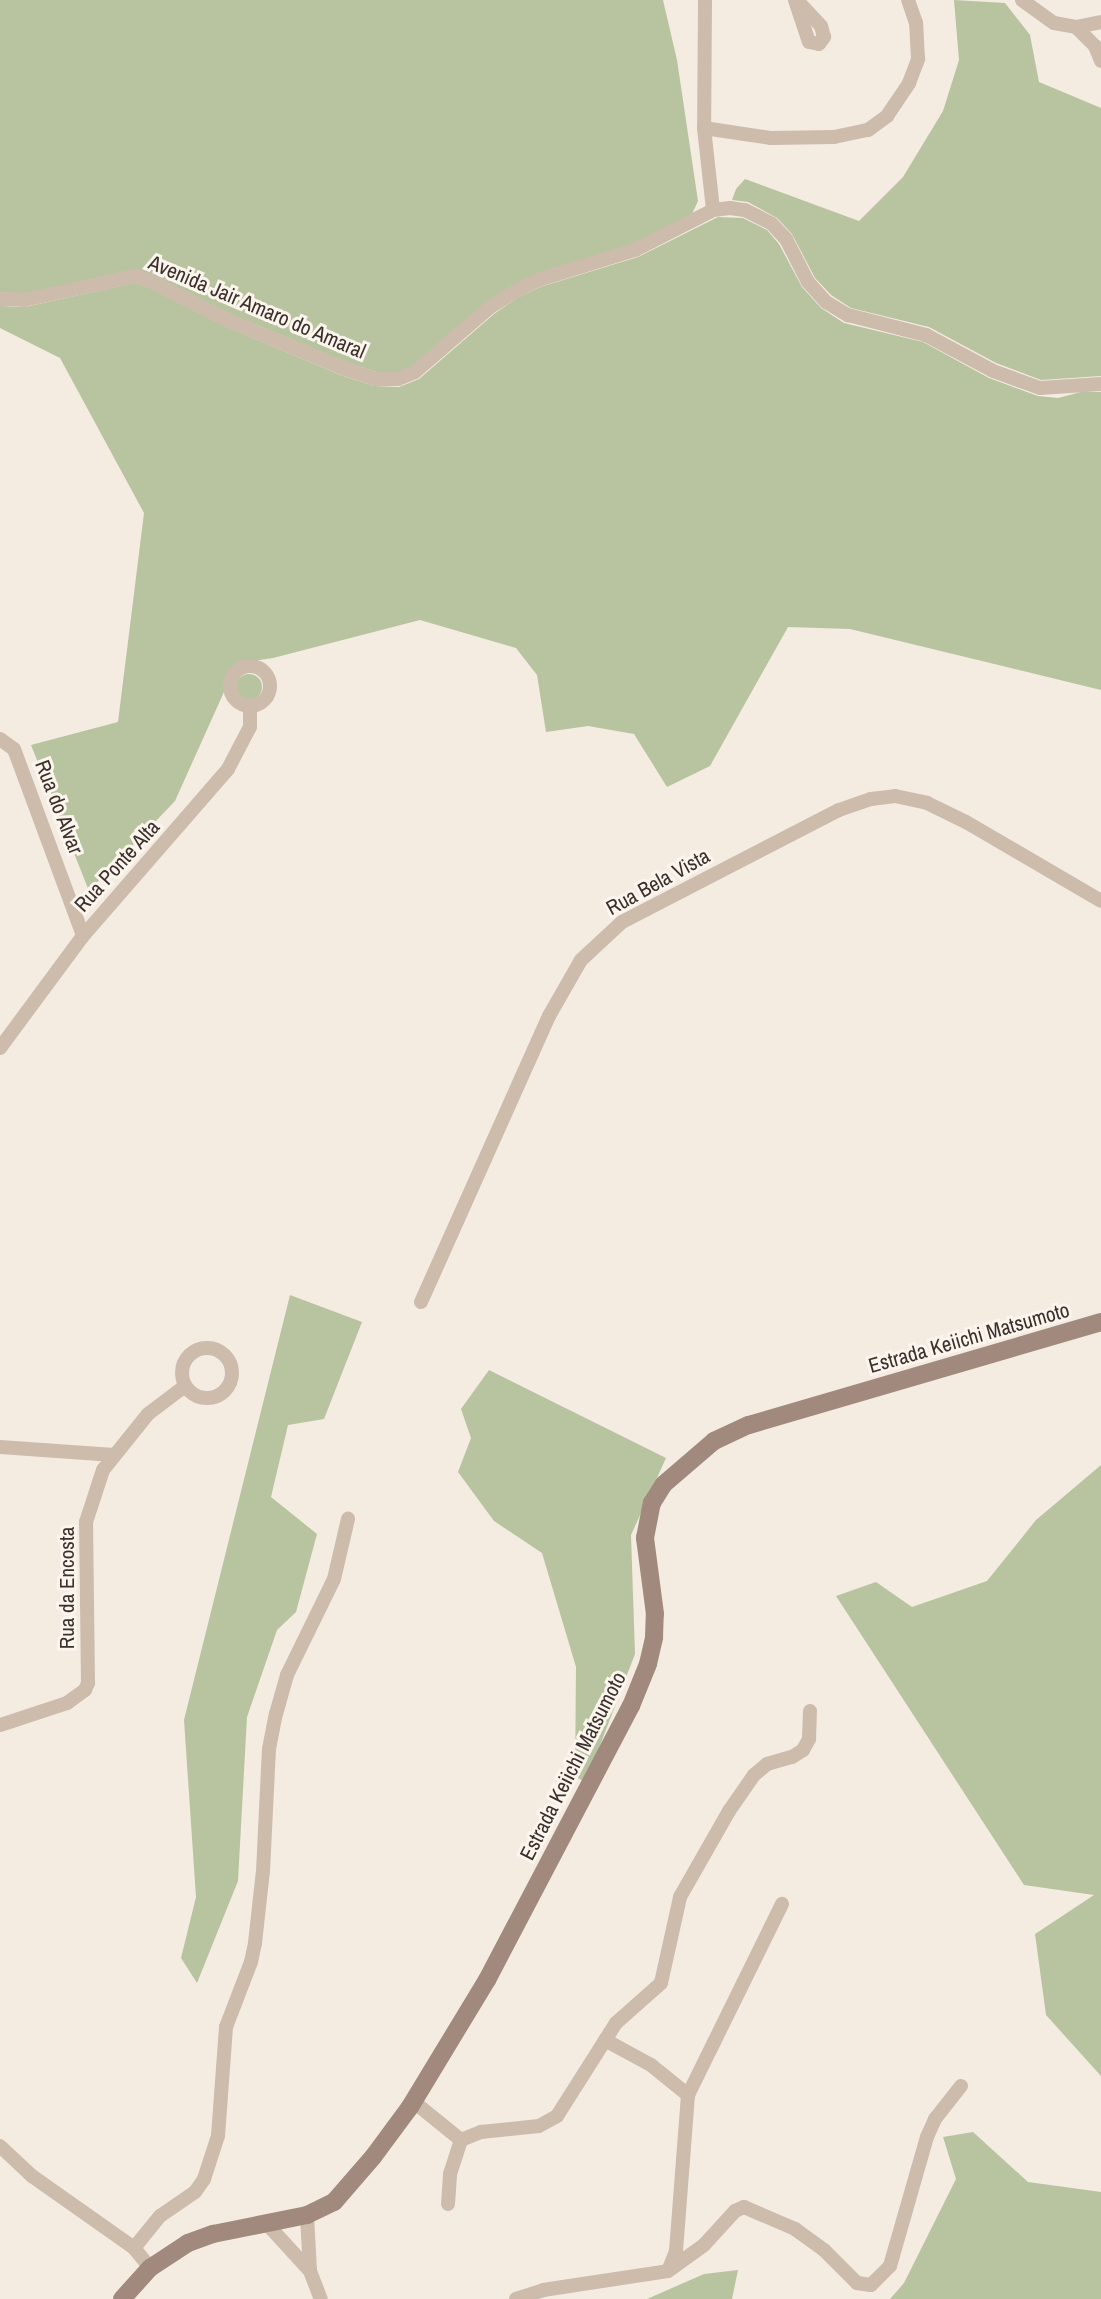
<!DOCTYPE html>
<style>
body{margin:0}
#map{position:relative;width:1101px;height:2299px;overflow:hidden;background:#f4ebe1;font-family:"Archivo Narrow",sans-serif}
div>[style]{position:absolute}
.green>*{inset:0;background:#b8c4a0}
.round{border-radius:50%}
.street>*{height:14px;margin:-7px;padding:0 7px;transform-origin:7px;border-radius:7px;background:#cdbbac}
.street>.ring{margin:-7px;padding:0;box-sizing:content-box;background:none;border:14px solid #cdbbac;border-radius:50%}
.secondary>*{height:18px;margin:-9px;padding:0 9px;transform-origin:9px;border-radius:9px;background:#a18a7d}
span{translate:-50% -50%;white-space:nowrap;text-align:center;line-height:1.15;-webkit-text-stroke:6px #fbf5ee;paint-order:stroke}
.street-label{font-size:21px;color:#3b302b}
</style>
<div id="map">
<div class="green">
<i style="clip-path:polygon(0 0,663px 0,677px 60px,698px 201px,692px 214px,633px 244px,536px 274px,411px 367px,397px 373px,377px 372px,348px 363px,228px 313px,153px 275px,135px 270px,24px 294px,0 292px)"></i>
<i style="clip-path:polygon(954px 0,1005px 3px,1030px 35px,1039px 82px,1101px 108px,1101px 376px,1041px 380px,996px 363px,929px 327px,851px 308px,831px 295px,815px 278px,792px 234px,777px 218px,748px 202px,732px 200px,736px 189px,745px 179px,859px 221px,903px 177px,943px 111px,959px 60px)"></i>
<i style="clip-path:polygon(718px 217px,743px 218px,767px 230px,779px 244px,802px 287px,821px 308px,844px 323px,923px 342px,989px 378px,1038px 396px,1058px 398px,1081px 392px,1101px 392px,1101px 690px,850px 629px,788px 627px,710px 766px,667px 787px,634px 734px,588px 726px,546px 732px,537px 675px,516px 648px,420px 620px,273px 658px,237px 663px,175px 801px,89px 891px,31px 745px,118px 722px,144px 513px,60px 358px,0 328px,0 306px,25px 307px,134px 283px,148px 287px,222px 325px,343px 376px,375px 386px,399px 387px,419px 379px,494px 314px,517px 298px,540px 287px,638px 257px)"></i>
<i class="round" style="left:236px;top:674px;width:26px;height:26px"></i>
<i style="clip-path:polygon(290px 1295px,362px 1322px,324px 1419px,288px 1425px,271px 1497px,317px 1534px,296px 1612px,277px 1630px,247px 1717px,238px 1881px,197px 1983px,181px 1958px,196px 1897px,184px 1720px)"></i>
<i style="clip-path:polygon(489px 1370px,666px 1458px,631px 1535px,635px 1654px,586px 1782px,575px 1777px,576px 1667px,542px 1553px,494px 1521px,458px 1472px,471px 1438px,461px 1409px)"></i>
<i style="clip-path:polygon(1101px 1465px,1101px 2076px,1046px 2015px,1035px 1934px,1094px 1895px,1024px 1885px,836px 1596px,876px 1582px,912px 1607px,987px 1581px,1036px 1520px)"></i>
<i style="clip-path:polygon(973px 2132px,1028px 2182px,1101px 2192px,1101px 2299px,890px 2299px,904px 2283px,956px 2179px,943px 2137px)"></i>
<i style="clip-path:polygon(738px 2270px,732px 2299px,647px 2299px,704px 2274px)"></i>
</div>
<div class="street">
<i style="left:705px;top:0;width:128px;rotate:90.4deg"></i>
<i style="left:704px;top:128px;width:68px;rotate:8.5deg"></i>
<i style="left:771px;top:138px;width:63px;rotate:-0.9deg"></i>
<i style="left:834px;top:137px;width:35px;rotate:-12deg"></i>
<i style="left:868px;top:130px;width:24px;rotate:-36deg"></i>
<i style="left:887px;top:116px;width:40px;rotate:-56deg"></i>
<i style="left:909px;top:83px;width:26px;rotate:-69deg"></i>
<i style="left:918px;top:59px;width:36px;rotate:-93deg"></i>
<i style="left:916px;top:23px;width:24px;rotate:-109deg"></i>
<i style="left:795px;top:0;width:44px;rotate:71.6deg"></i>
<i style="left:809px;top:42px;width:10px;rotate:11deg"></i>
<i style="left:819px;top:44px;width:9px;rotate:-54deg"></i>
<i style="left:824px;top:37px;width:11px;rotate:-105deg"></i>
<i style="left:821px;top:26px;width:35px;rotate:-133deg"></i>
<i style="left:1022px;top:0;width:39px;rotate:36deg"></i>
<i style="left:1054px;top:23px;width:22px;rotate:10deg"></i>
<i style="left:1076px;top:27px;width:27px;rotate:45deg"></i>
<i style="left:1095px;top:46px;width:16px;rotate:68deg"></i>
<i style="left:1076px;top:27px;width:25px;rotate:-11deg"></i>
<i style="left:704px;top:128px;width:82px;rotate:83.7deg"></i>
<i style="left:0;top:299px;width:24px;rotate:2deg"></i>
<i style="left:24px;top:300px;width:114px;rotate:-12.2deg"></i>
<i style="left:135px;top:276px;width:17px;rotate:17deg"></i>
<i style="left:151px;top:281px;width:83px;rotate:27.2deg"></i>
<i style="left:225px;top:319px;width:130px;rotate:22.6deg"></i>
<i style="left:345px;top:369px;width:33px;rotate:18deg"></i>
<i style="left:376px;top:379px;width:22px"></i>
<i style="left:398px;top:379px;width:18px;rotate:-22deg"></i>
<i style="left:415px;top:372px;width:98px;rotate:-40.9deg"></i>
<i style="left:489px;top:308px;width:30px;rotate:-33deg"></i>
<i style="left:514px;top:292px;width:27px;rotate:-27deg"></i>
<i style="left:538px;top:280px;width:102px;rotate:-17.2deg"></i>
<i style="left:635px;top:250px;width:88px;rotate:-27.1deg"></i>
<i style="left:713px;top:210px;width:17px;rotate:-7deg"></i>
<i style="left:730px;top:208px;width:15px;rotate:8deg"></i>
<i style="left:745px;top:210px;width:30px;rotate:27deg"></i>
<i style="left:772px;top:224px;width:21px;rotate:47deg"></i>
<i style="left:786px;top:239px;width:48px;rotate:62.9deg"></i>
<i style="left:808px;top:282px;width:27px;rotate:48deg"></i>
<i style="left:826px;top:302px;width:26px;rotate:31deg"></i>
<i style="left:848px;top:315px;width:81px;rotate:14.4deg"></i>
<i style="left:926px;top:335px;width:76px;rotate:28.2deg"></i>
<i style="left:993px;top:371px;width:50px;rotate:19.9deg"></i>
<i style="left:1040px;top:388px;width:61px;rotate:-3.8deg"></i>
<i class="ring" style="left:230px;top:666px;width:26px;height:26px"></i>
<i style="left:0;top:739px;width:17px;rotate:36deg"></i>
<i style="left:14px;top:749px;width:199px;rotate:69.7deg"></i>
<i style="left:0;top:1048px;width:139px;rotate:-53.5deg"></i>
<i style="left:83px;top:936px;width:221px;rotate:-49deg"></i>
<i style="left:228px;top:769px;width:47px;rotate:-62.4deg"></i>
<i style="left:250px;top:727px;width:21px;rotate:-90deg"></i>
<i style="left:421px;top:1302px;width:313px;rotate:-65.9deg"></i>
<i style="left:549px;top:1016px;width:64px;rotate:-60.3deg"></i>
<i style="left:581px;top:960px;width:56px;rotate:-42.8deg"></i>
<i style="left:622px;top:922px;width:244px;rotate:-27.3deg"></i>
<i style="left:839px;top:810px;width:34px;rotate:-19deg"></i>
<i style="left:871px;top:799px;width:24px;rotate:-7deg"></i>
<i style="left:895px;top:796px;width:33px;rotate:12deg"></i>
<i style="left:927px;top:803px;width:43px;rotate:26deg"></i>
<i style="left:966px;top:822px;width:156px;rotate:30.3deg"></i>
<i class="ring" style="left:182px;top:1348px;width:36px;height:36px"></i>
<i style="left:0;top:1447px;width:114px;rotate:4deg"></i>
<i style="left:0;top:1725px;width:71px;rotate:-18.2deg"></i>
<i style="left:67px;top:1703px;width:22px;rotate:-36deg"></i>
<i style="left:85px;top:1690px;width:8px;rotate:-67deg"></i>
<i style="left:88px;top:1683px;width:161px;rotate:-90.7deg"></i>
<i style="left:86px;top:1522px;width:55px;rotate:-71.9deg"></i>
<i style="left:103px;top:1470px;width:72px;rotate:-51.2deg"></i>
<i style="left:148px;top:1414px;width:46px;rotate:-37.1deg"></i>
<i style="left:605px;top:2040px;width:52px;rotate:28.5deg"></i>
<i style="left:651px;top:2065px;width:48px;rotate:39deg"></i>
<i style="left:414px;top:2102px;width:60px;rotate:39deg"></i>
<i style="left:0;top:2146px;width:44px;rotate:43.2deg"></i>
<i style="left:32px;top:2176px;width:125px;rotate:35.2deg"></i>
<i style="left:134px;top:2248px;width:26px;rotate:51deg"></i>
<i style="left:448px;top:2204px;width:30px;rotate:-86deg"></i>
<i style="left:450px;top:2174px;width:36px;rotate:-72deg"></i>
<i style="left:461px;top:2140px;width:22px;rotate:-22deg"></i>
<i style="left:481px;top:2132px;width:58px;rotate:-5.9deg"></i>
<i style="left:539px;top:2126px;width:21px;rotate:-29deg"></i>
<i style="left:557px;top:2116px;width:110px;rotate:-57.6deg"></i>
<i style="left:616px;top:2023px;width:60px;rotate:-41.6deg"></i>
<i style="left:661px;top:1983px;width:88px;rotate:-77.5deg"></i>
<i style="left:680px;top:1897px;width:99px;rotate:-60.3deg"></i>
<i style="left:729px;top:1811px;width:44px;rotate:-55.2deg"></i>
<i style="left:754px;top:1775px;width:17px;rotate:-40deg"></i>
<i style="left:767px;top:1764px;width:26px;rotate:-16deg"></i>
<i style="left:792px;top:1757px;width:13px;rotate:-32deg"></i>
<i style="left:803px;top:1750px;width:13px;rotate:-61deg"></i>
<i style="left:809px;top:1739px;width:28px;rotate:-88deg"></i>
<i style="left:267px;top:2224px;width:64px;rotate:47.5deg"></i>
<i style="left:310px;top:2271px;width:56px;rotate:-93.1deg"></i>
<i style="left:134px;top:2248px;width:41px;rotate:-50.9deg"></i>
<i style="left:160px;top:2216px;width:42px;rotate:-34.4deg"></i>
<i style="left:195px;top:2192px;width:16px;rotate:-55deg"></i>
<i style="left:204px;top:2179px;width:45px;rotate:-72deg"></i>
<i style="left:218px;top:2136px;width:109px;rotate:-85.8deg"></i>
<i style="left:226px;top:2027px;width:70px;rotate:-69deg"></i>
<i style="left:251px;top:1962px;width:19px;rotate:-78deg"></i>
<i style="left:255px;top:1943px;width:72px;rotate:-83.7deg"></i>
<i style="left:263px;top:1871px;width:122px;rotate:-87.2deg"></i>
<i style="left:269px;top:1749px;width:36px;rotate:-79deg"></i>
<i style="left:276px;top:1714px;width:41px;rotate:-74.2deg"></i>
<i style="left:287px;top:1675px;width:107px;rotate:-63.9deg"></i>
<i style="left:334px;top:1579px;width:62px;rotate:-76.9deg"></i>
<i style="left:310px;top:2271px;width:30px;rotate:69deg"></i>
<i style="left:668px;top:2271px;width:44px;rotate:-35.8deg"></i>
<i style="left:704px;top:2245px;width:46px;rotate:-47.6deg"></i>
<i style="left:735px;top:2211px;width:10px;rotate:-24deg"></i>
<i style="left:744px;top:2207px;width:56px;rotate:23.3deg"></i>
<i style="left:795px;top:2229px;width:36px;rotate:36deg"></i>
<i style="left:824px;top:2250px;width:47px;rotate:45deg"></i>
<i style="left:857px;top:2283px;width:14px;rotate:8deg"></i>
<i style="left:871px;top:2285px;width:27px;rotate:-45deg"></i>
<i style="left:890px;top:2266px;width:134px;rotate:-74deg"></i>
<i style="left:927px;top:2137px;width:20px;rotate:-66deg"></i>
<i style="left:935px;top:2119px;width:42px;rotate:-51.8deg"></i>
<i style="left:516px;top:2299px;width:28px;rotate:-18deg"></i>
<i style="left:543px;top:2290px;width:126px;rotate:-8.6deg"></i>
<i style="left:668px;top:2271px;width:22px;rotate:-68deg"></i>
<i style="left:676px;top:2251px;width:156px;rotate:-85.6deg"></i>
<i style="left:688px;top:2095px;width:213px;rotate:-63.8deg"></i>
</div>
<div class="secondary">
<i style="left:122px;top:2299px;width:42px;rotate:-47.9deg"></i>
<i style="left:150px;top:2268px;width:45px;rotate:-33.3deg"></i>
<i style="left:188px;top:2243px;width:27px;rotate:-20deg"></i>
<i style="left:213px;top:2234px;width:96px;rotate:-11.4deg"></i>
<i style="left:307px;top:2215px;width:30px;rotate:-26deg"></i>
<i style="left:334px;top:2202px;width:60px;rotate:-49.1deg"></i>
<i style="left:373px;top:2157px;width:62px;rotate:-53.5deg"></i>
<i style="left:410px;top:2107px;width:149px;rotate:-58.8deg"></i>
<i style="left:487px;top:1980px;width:310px;rotate:-62.3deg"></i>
<i style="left:631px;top:1706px;width:45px;rotate:-68deg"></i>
<i style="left:648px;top:1664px;width:28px;rotate:-77deg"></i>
<i style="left:654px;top:1637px;width:23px;rotate:-88deg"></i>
<i style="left:655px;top:1614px;width:77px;rotate:-97.5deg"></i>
<i style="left:645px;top:1538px;width:36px;rotate:-79deg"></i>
<i style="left:652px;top:1503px;width:22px;rotate:-58deg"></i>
<i style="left:664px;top:1484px;width:66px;rotate:-40.7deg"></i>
<i style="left:714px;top:1441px;width:38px;rotate:-25deg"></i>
<i style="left:749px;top:1425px;width:367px;rotate:-16.3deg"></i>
</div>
<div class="street-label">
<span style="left:257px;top:307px;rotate:23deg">Avenida Jair Amaro do Amaral</span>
<span style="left:59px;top:807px;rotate:69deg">Rua do Alvar</span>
<span style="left:117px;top:866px;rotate:-48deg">Rua Ponte Alta</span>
<span style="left:658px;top:882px;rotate:-29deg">Rua Bela Vista</span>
<span style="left:969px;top:1338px;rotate:-16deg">Estrada Keiichi Matsumoto</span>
<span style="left:67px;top:1588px;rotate:-90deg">Rua da Encosta</span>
<span style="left:573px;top:1766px;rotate:-63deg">Estrada Keiichi Matsumoto</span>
</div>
</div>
